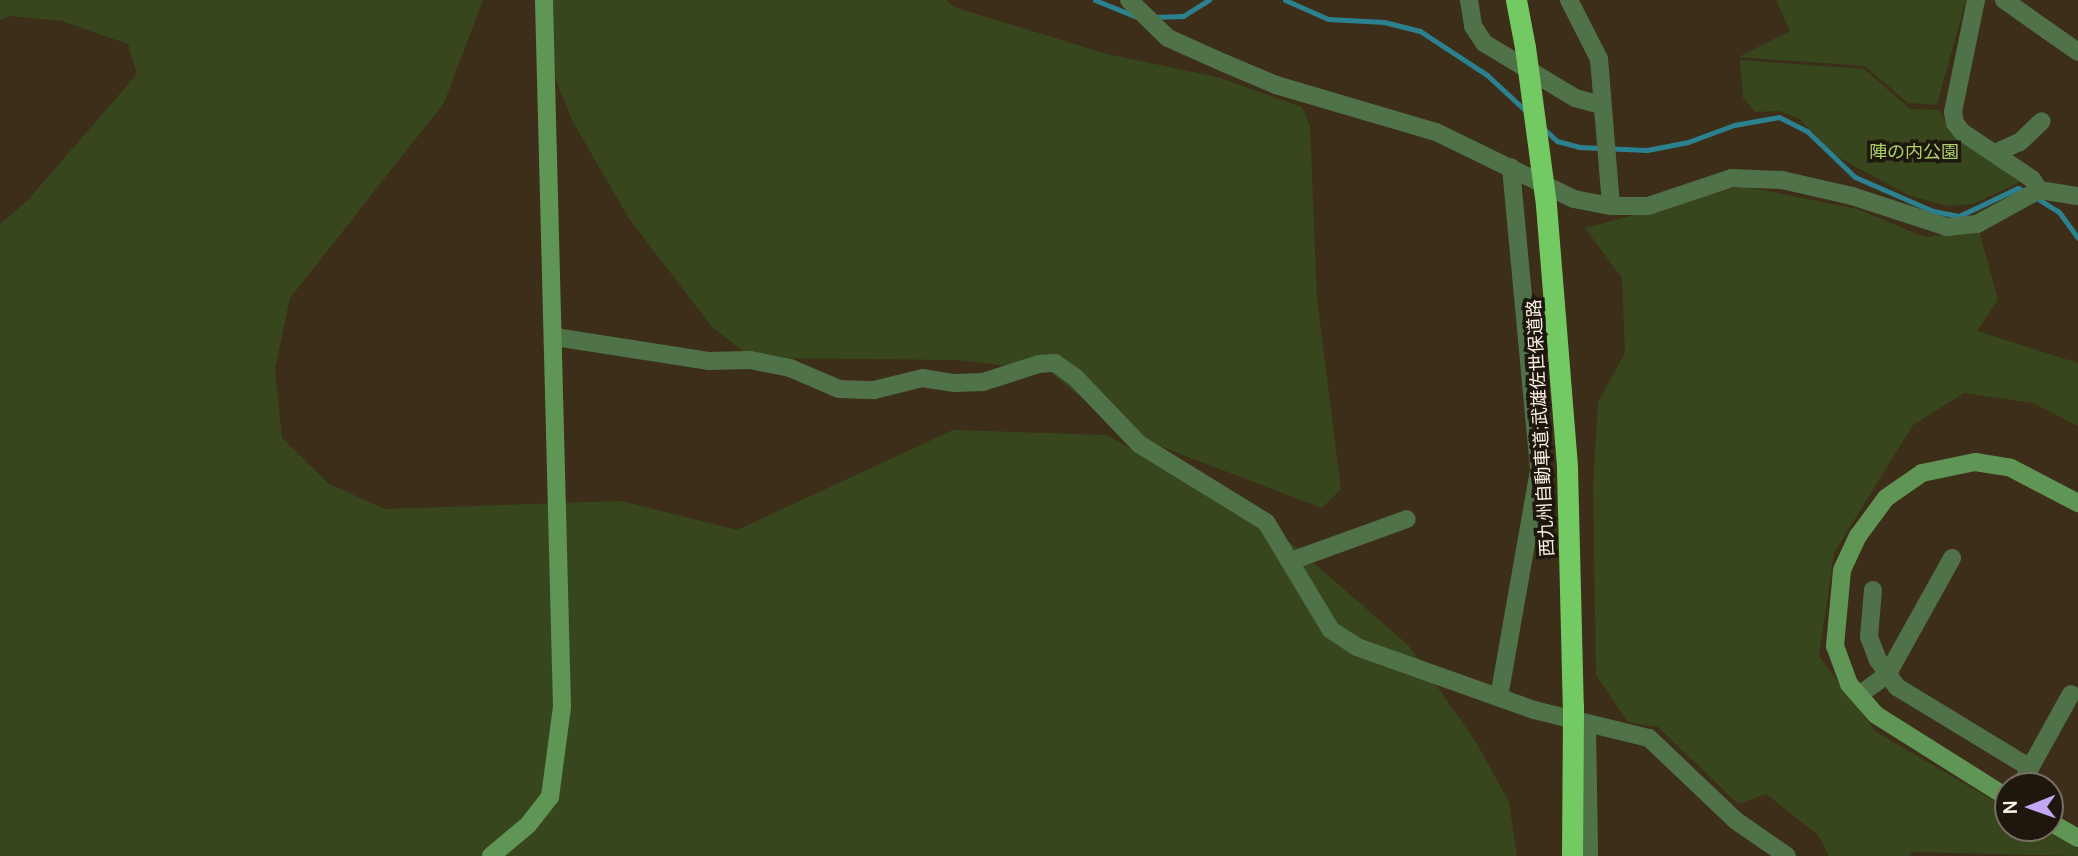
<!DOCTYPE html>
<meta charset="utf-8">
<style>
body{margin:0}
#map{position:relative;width:2078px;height:856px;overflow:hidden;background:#3c2e18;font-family:Manrope,"Noto Sans JP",sans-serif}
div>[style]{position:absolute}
.green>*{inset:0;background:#38461d}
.stream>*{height:5px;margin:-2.5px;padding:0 2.5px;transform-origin:2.5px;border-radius:2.5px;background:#2b818f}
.street>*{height:18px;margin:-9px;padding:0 9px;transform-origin:9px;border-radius:9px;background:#507249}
.secondary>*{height:18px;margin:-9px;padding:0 9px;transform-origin:9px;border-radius:9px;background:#5f9655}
.highway>*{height:21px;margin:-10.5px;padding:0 10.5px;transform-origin:10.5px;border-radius:10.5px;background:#73ca63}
.highway-bridge>*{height:21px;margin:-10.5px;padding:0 10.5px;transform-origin:10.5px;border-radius:10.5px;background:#73ca63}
span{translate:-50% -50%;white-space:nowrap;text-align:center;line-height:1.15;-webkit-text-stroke:7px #1e170e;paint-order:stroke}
.park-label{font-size:18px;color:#accf6b}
.street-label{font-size:18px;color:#fcf2e5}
.north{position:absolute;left:1994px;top:772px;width:70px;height:70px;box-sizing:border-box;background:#1e170e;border:2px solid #776f64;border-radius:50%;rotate:269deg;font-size:19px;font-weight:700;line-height:28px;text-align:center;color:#fcf2e5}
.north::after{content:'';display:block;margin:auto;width:24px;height:32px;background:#c3a7f2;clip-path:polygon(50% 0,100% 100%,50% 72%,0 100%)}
</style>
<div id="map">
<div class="green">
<i style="clip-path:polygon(0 0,483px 0,444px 103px,290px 298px,275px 369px,282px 438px,329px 484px,385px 509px,621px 501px,737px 530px,953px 430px,1107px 435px,1291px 543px,1408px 645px,1476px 742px,1509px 802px,1517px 856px,0 856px,0 224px,28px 200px,137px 74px,128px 44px,62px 21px,9px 16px,0 20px)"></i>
<i style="clip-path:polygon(552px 0,946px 0,954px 7px,1107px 54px,1217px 77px,1302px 107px,1310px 126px,1317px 298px,1341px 489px,1322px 508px,1123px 432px,1049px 371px,958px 360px,752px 358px,711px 326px,628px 217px,573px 122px,553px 73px)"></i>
<i style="clip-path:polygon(1776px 0,1966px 0,1937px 105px,1908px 103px,1865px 66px,1739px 57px,1790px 31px)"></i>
<i style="clip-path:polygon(1740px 60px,1864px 69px,1910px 109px,1939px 110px,1955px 136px,2020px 182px,1973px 204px,1948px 206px,1908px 195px,1838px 157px,1798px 118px,1780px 111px,1755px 112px,1743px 98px)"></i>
<i style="clip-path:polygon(1743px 186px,1857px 209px,1925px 237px,1979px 230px,1998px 300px,1977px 331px,2078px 363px,2078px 426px,2033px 403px,1964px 393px,1913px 425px,1834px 553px,1819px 656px,1876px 732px,2008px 809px,2008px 828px,2042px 828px,2078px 849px,2078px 856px,1913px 852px,1910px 856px,1829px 856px,1818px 835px,1766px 794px,1738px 804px,1658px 727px,1628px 722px,1596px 675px,1593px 487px,1598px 402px,1625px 353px,1622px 278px,1585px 228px)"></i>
</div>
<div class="stream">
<i style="left:1095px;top:0;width:45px;rotate:22deg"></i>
<i style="left:1285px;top:0;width:47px;rotate:23.8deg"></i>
<i style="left:1328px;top:19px;width:56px;rotate:3.1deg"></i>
<i style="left:1384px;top:22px;width:37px;rotate:14deg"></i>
<i style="left:1420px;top:31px;width:80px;rotate:33.3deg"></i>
<i style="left:1487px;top:75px;width:56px;rotate:42.8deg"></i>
<i style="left:1154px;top:17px;width:29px;rotate:-2deg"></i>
<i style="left:1183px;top:16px;width:31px;rotate:-32deg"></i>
<i style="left:1542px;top:127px;width:21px;rotate:43deg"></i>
<i style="left:1557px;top:141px;width:23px;rotate:15deg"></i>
<i style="left:1579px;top:147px;width:68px;rotate:2.5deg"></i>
<i style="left:1647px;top:150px;width:42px;rotate:-11deg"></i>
<i style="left:1688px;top:142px;width:49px;rotate:-20.3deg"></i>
<i style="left:1734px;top:125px;width:46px;rotate:-10.1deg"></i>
<i style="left:1779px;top:117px;width:31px;rotate:27deg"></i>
<i style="left:1807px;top:131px;width:66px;rotate:43.8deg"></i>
<i style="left:1855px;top:177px;width:85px;rotate:23.6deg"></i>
<i style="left:1933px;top:211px;width:26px;rotate:11deg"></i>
<i style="left:1959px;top:216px;width:65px;rotate:-25.4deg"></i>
<i style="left:2018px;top:188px;width:10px;rotate:29deg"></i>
<i style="left:2035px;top:197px;width:28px;rotate:32deg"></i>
<i style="left:2059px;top:212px;width:32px;rotate:54deg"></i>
</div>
<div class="street">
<i style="left:1129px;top:0;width:54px;rotate:44.3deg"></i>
<i style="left:1168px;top:38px;width:61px;rotate:24.1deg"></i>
<i style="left:1224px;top:63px;width:56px;rotate:22.9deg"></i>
<i style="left:1276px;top:85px;width:167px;rotate:16.4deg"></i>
<i style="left:1436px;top:132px;width:153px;rotate:25.9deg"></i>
<i style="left:1574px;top:199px;width:38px;rotate:11deg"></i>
<i style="left:1611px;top:206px;width:37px"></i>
<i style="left:1648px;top:206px;width:89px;rotate:-18.4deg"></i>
<i style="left:1732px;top:178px;width:50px;rotate:2.3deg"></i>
<i style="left:1782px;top:180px;width:72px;rotate:12.9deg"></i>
<i style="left:1852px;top:196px;width:100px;rotate:18.1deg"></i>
<i style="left:1947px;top:227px;width:30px;rotate:-6deg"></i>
<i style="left:1977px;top:224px;width:71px;rotate:-28.7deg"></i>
<i style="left:2039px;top:190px;width:39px;rotate:9deg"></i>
<i style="left:1469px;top:0;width:26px;rotate:81deg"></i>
<i style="left:1473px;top:26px;width:20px;rotate:57deg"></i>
<i style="left:1484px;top:43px;width:106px;rotate:31.1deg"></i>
<i style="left:1575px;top:98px;width:27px;rotate:15deg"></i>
<i style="left:1569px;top:0;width:66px;rotate:63deg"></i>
<i style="left:1599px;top:59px;width:147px;rotate:85.3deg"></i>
<i style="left:1976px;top:0;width:114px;rotate:101.6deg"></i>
<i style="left:1953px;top:112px;width:11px;rotate:80deg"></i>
<i style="left:1955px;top:123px;width:11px;rotate:52deg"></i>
<i style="left:1962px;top:132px;width:84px;rotate:33.9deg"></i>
<i style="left:2032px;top:179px;width:13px;rotate:58deg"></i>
<i style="left:2004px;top:0;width:90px;rotate:35.1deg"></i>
<i style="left:1995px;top:153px;width:27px;rotate:-24deg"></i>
<i style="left:2020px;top:142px;width:30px;rotate:-44deg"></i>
<i style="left:555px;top:337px;width:155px;rotate:8.9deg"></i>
<i style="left:708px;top:361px;width:42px;rotate:-1.4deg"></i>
<i style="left:750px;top:360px;width:41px;rotate:11.3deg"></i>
<i style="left:790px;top:368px;width:53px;rotate:23.2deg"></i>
<i style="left:839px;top:389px;width:35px;rotate:2deg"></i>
<i style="left:874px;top:390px;width:49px;rotate:-14deg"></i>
<i style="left:922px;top:378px;width:33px;rotate:9deg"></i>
<i style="left:955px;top:383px;width:28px;rotate:-2deg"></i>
<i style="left:983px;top:382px;width:59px;rotate:-17.8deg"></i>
<i style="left:1039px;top:364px;width:16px;rotate:-4deg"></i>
<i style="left:1055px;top:363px;width:24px;rotate:35deg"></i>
<i style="left:1075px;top:377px;width:93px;rotate:46.3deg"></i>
<i style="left:1139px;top:444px;width:149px;rotate:31.6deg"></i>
<i style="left:1266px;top:522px;width:126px;rotate:59deg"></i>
<i style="left:1331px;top:630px;width:31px;rotate:33deg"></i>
<i style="left:1357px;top:647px;width:188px;rotate:19.6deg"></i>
<i style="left:1534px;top:710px;width:118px;rotate:13.7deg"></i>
<i style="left:1649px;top:738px;width:119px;rotate:43.6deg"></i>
<i style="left:1735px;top:820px;width:63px;rotate:34.7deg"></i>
<i style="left:1291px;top:561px;width:123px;rotate:-19.9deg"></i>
<i style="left:1873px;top:590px;width:47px;rotate:94.9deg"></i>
<i style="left:1869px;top:637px;width:25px;rotate:69deg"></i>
<i style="left:1878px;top:660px;width:33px;rotate:55deg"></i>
<i style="left:1897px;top:687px;width:156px;rotate:31.3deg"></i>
<i style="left:1859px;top:695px;width:34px;rotate:-36deg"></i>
<i style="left:1887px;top:675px;width:134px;rotate:-60.9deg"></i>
<i style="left:1499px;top:697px;width:231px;rotate:-80deg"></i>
<i style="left:1539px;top:469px;width:303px;rotate:-95.3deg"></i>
<i style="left:1587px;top:725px;width:131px;rotate:89.1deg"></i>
<i style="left:2020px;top:786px;width:105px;rotate:-61deg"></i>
</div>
<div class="secondary">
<i style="left:2008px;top:798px;width:156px;rotate:-147.8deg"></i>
<i style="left:1876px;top:715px;width:41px;rotate:-131.1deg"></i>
<i style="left:1849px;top:684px;width:40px;rotate:-110.2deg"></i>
<i style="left:1835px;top:646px;width:76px;rotate:-84.7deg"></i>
<i style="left:1842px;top:570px;width:38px;rotate:-65deg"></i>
<i style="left:1858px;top:536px;width:47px;rotate:-53.6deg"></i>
<i style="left:1886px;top:498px;width:44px;rotate:-34.8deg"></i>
<i style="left:1922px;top:473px;width:54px;rotate:-11.7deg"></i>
<i style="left:1975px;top:462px;width:36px;rotate:9deg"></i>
<i style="left:2011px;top:468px;width:76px;rotate:27.6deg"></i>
<i style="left:2050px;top:822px;width:32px;rotate:30deg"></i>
<i style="left:491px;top:856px;width:48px;rotate:-40deg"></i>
<i style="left:528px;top:825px;width:36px;rotate:-52deg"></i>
<i style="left:550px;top:797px;width:91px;rotate:-82.4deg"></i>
<i style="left:562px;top:707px;width:707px;rotate:-91.46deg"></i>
</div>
<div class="highway">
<i style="left:1516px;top:0;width:48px;rotate:79.2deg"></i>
<i style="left:1546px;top:205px;width:264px;rotate:85.4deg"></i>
<i style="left:1567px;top:468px;width:238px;rotate:88.6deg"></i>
</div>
<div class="highway-bridge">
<i style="left:1525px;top:47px;width:159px;rotate:82.4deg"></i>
<i style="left:1572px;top:856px;width:150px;rotate:-89.6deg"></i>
</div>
<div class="park-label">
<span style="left:1914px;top:151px">陣の内公園</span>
</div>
<div class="street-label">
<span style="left:1540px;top:428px;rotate:-93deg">西九州自動車道;武雄佐世保道路</span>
</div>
<div class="north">N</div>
</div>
